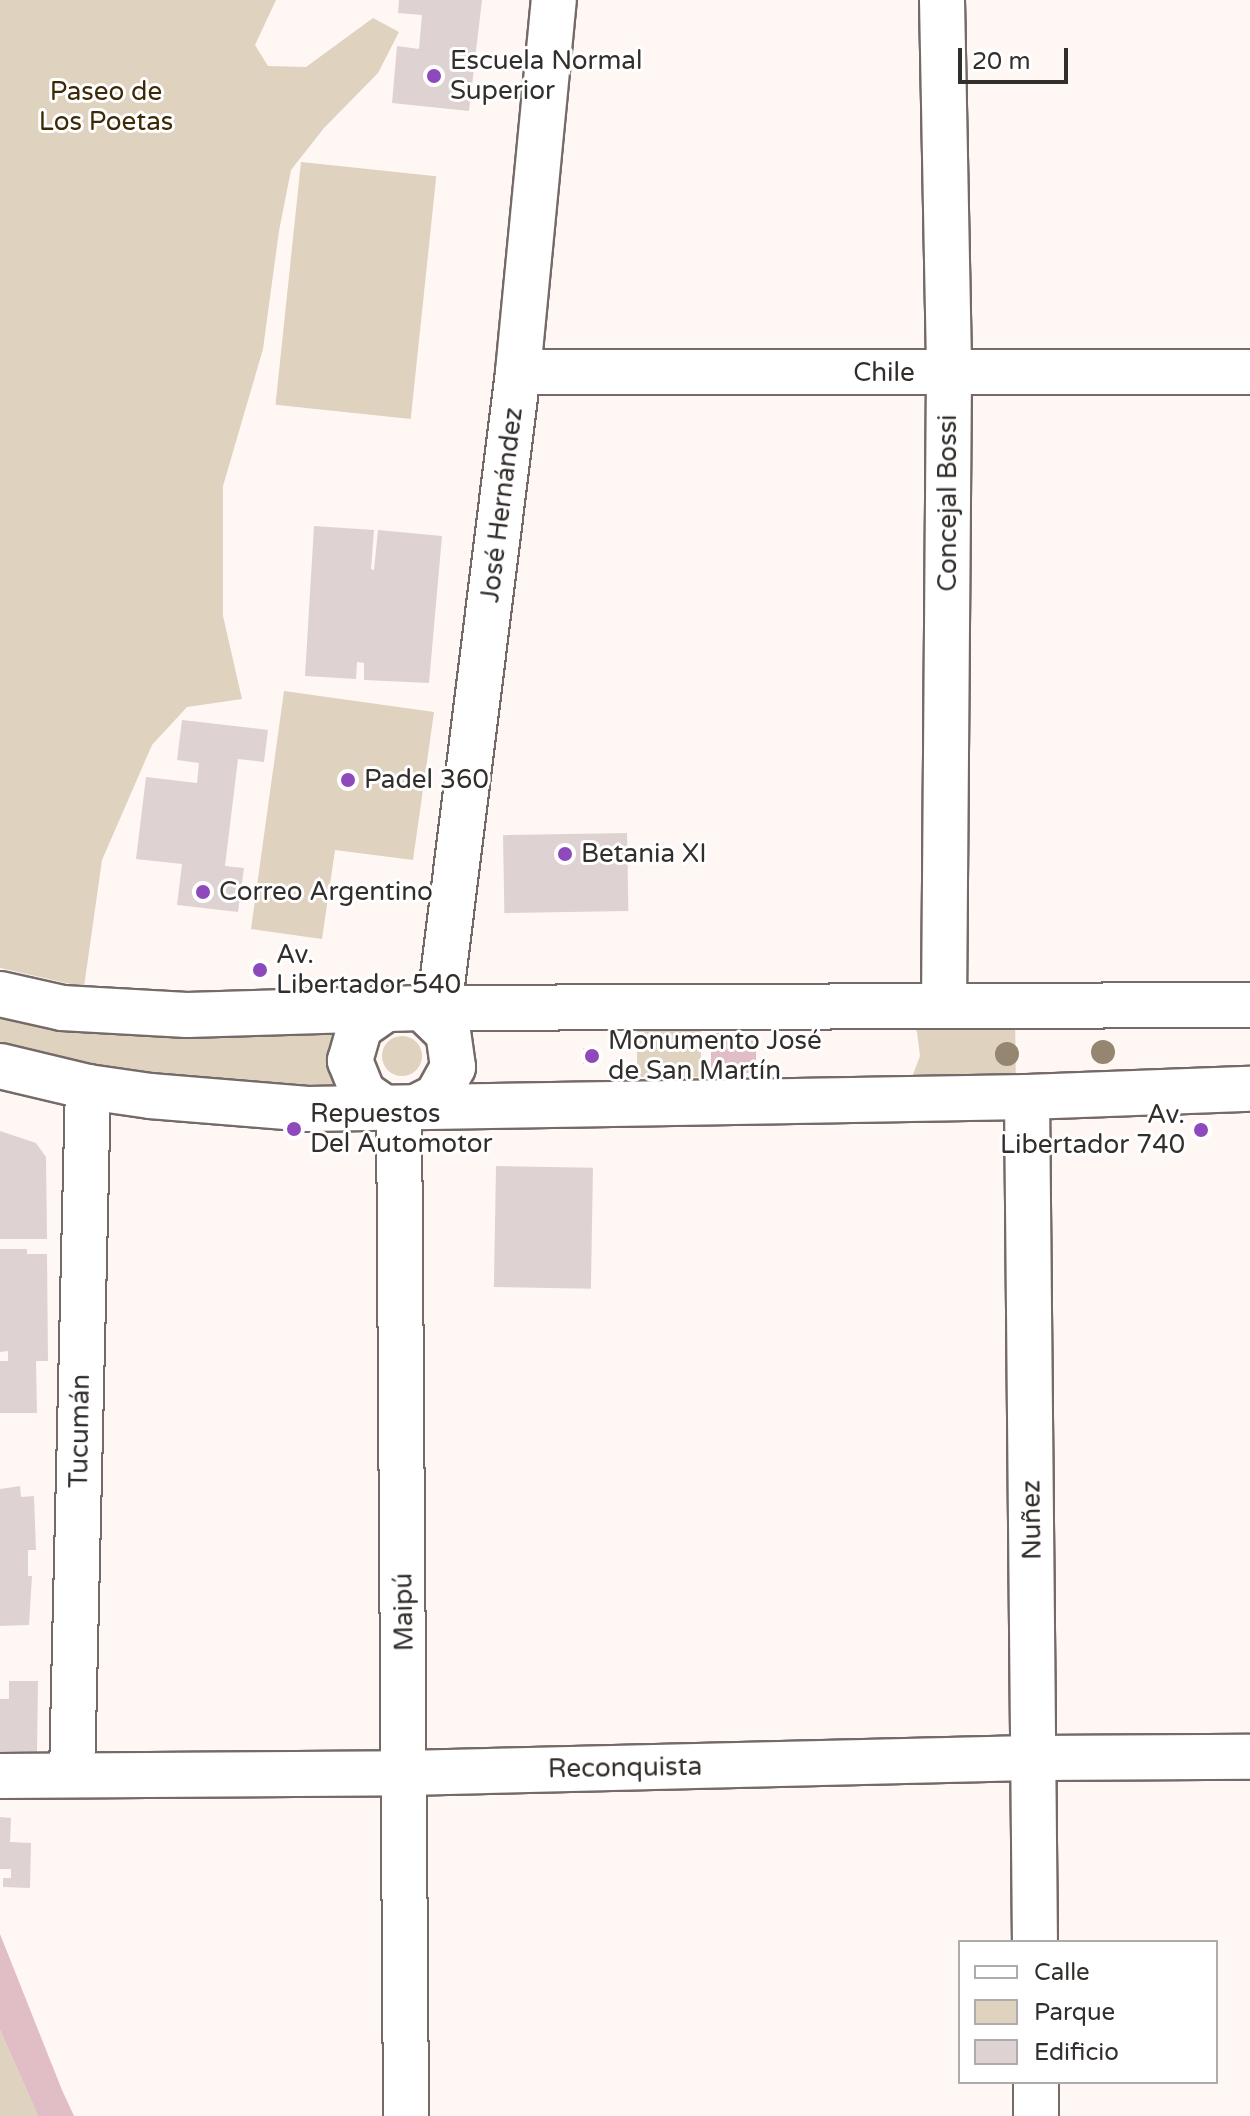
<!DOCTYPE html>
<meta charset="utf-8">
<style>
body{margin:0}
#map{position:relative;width:1250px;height:2116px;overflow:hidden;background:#fff7f4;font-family:"Varela Round",sans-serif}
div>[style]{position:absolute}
.green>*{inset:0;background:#dfd2be;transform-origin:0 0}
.round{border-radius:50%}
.water>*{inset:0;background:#e1bec5;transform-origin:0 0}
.building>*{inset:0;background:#ded3d2;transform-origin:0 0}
.roads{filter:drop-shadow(2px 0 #746b68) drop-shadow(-2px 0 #746b68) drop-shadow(0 2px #746b68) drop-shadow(0 -2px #746b68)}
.minor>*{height:44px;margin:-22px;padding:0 22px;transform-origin:22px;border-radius:22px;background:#fff}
.major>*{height:44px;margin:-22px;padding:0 22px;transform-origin:22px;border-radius:22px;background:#fff}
.trees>*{width:24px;height:24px;margin:-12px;border-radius:50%;background:#948671}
.dots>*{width:22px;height:22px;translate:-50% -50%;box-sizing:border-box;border:4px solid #fff;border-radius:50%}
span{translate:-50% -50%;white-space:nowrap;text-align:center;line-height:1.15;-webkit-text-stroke:6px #fff;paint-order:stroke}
.poi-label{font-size:26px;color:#322e2c}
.left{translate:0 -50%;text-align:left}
.right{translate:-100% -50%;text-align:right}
.park-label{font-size:26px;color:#3d2905}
.street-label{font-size:26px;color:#322e2c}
.legend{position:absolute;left:958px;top:1940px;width:260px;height:144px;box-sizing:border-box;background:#fff;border:2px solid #adabab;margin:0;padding:10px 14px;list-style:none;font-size:24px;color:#322e2c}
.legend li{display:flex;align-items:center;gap:16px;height:40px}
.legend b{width:40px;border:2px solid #adabab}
.scale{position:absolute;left:958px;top:48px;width:110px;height:36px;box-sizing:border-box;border:4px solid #322e2c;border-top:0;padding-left:10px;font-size:24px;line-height:28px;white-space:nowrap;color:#322e2c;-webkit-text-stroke:6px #fff;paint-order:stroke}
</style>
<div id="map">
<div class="green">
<i style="clip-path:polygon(0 0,276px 0,255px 45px,268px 66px,306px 67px,373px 18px,399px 32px,378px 73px,324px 128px,291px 170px,279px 231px,263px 349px,223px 486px,223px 616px,242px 699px,187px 707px,152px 745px,102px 860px,84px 987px,0 968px)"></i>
<i style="left:301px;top:162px;width:136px;height:244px;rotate:6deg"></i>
<i style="clip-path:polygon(284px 691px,434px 712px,413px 860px,335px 850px,322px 939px,251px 929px)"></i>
<i style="clip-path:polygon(1015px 1004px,1016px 1097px,911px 1080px,920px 1056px,917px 1032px,910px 1022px)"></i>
<i style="clip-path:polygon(0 1014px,352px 1019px,347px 1093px,179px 1087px,36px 1056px,0 1045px)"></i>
<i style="left:701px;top:1031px;width:46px;height:64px;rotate:90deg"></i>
<i class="round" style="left:382px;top:1036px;width:40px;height:40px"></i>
<i style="clip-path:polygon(0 2030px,38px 2116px,0 2116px)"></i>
</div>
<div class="water">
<i style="left:711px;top:1033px;width:45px;height:40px"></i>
<i style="clip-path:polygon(0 1934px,62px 2090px,74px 2116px,38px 2116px,0 2030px)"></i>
</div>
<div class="building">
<i style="clip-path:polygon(399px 0,482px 0,469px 111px,392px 103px,397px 46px,419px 49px,422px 15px,398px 13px)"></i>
<i style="clip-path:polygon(314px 526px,374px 530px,371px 569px,374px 570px,378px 530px,442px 536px,429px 683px,364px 680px,364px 663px,357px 662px,356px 679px,305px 676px)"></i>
<i style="clip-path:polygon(182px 720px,268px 730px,264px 762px,238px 759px,225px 866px,244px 868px,238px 912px,177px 905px,182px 864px,136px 859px,146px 777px,197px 783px,199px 763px,177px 760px)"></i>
<i style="left:627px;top:833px;width:78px;height:124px;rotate:89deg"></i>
<i style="left:583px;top:1048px;width:17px;height:16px"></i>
<i style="clip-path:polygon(0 1131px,36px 1143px,46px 1157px,47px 1239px,0 1239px)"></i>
<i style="left:496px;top:1166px;width:97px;height:121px;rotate:1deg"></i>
<i style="clip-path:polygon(0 1249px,27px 1249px,27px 1254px,47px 1254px,48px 1361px,36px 1361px,37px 1413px,0 1413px,0 1361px,8px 1361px,8px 1351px,0 1352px)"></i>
<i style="clip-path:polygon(20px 1486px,21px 1497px,34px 1496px,36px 1550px,28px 1550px,28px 1576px,32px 1576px,29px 1625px,0 1626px,0 1489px)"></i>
<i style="clip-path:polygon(9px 1681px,38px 1681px,37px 1753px,0 1752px,0 1699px,9px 1699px)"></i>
<i style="clip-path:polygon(0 1817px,11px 1818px,10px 1842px,31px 1843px,30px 1888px,3px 1887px,3px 1878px,11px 1878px,11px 1869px,0 1869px)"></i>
</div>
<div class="roads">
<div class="minor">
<i style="left:942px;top:0;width:373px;rotate:88.9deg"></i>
<i style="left:949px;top:373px;width:632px;rotate:90.45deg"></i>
<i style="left:518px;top:372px;width:732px"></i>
<i style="left:439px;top:1009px;width:642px;rotate:-82.93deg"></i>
<i style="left:518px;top:372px;width:374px;rotate:-84.5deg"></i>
<i style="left:1027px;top:1097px;width:845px;rotate:89.46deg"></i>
<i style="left:399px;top:1109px;width:1007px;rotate:89.6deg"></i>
<i style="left:72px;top:1775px;width:688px;rotate:-88.67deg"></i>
<i style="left:0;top:1776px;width:406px;rotate:-0.4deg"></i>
<i style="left:406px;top:1773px;width:628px;rotate:-1.37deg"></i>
<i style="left:1034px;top:1758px;width:216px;rotate:-0.3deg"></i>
<i style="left:1036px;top:2082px;width:34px;rotate:90deg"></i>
</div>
<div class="major">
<i style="left:0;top:994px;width:64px;rotate:12.7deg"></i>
<i style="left:62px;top:1008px;width:125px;rotate:3.2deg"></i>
<i style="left:187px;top:1015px;width:235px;rotate:-1.7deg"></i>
<i style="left:422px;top:1008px;width:828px;rotate:-0.21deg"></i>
<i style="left:0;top:1066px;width:90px;rotate:13.4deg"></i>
<i style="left:88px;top:1087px;width:63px;rotate:8.3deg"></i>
<i style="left:150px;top:1096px;width:158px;rotate:4.7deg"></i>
<i style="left:307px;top:1109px;width:720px;rotate:-0.95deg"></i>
<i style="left:1027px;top:1097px;width:223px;rotate:-2.1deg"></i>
<i style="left:386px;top:1109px;width:28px;rotate:-145deg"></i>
<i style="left:363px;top:1093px;width:35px;rotate:-112deg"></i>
<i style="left:350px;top:1061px;width:35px;rotate:-74deg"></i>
<i style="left:360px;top:1027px;width:32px;rotate:-35deg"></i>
<i style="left:412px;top:1109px;width:28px;rotate:-27deg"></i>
<i style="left:437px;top:1096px;width:33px;rotate:-61deg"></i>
<i style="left:453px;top:1067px;width:34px;rotate:-98deg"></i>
<i style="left:448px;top:1033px;width:36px;rotate:-136deg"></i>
</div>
</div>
<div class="trees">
<i style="left:1103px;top:1052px"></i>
<i style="left:1007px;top:1054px"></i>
</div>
<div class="dots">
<i style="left:434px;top:76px;background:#8e49bd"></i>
<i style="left:348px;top:780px;background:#8e49bd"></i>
<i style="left:565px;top:854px;background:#8e49bd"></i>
<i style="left:203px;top:892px;background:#8e49bd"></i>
<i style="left:260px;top:970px;background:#8e49bd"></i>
<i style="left:592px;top:1056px;background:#8e49bd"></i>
<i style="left:294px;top:1129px;background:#8e49bd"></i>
<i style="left:1201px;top:1130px;background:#8e49bd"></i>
</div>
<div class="poi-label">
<span class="left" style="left:450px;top:76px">Escuela Normal<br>Superior</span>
<span class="left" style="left:364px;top:780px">Padel 360</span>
<span class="left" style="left:581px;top:854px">Betania XI</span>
<span class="left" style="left:219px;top:892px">Correo Argentino</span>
<span class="left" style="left:276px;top:970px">Av.<br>Libertador 540</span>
<span class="left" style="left:608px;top:1056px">Monumento José<br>de San Martín</span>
<span class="left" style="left:310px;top:1129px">Repuestos<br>Del Automotor</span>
<span class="right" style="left:1185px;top:1130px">Av.<br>Libertador 740</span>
</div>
<div class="park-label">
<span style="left:106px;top:107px">Paseo de<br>Los Poetas</span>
</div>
<div class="street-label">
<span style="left:884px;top:373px">Chile</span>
<span style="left:948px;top:503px;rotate:-90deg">Concejal Bossi</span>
<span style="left:502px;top:505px;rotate:-83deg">José Hernández</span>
<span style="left:80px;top:1431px;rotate:-89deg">Tucumán</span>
<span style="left:1032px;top:1520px;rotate:-91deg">Nuñez</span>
<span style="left:404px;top:1612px;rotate:-91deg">Maipú</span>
<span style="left:625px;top:1768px;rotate:-1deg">Reconquista</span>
</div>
<ul class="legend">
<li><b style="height:10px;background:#fff"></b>Calle</li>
<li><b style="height:22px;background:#dfd2be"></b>Parque</li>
<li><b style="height:22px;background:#ded3d2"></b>Edificio</li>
</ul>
<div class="scale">20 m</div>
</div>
